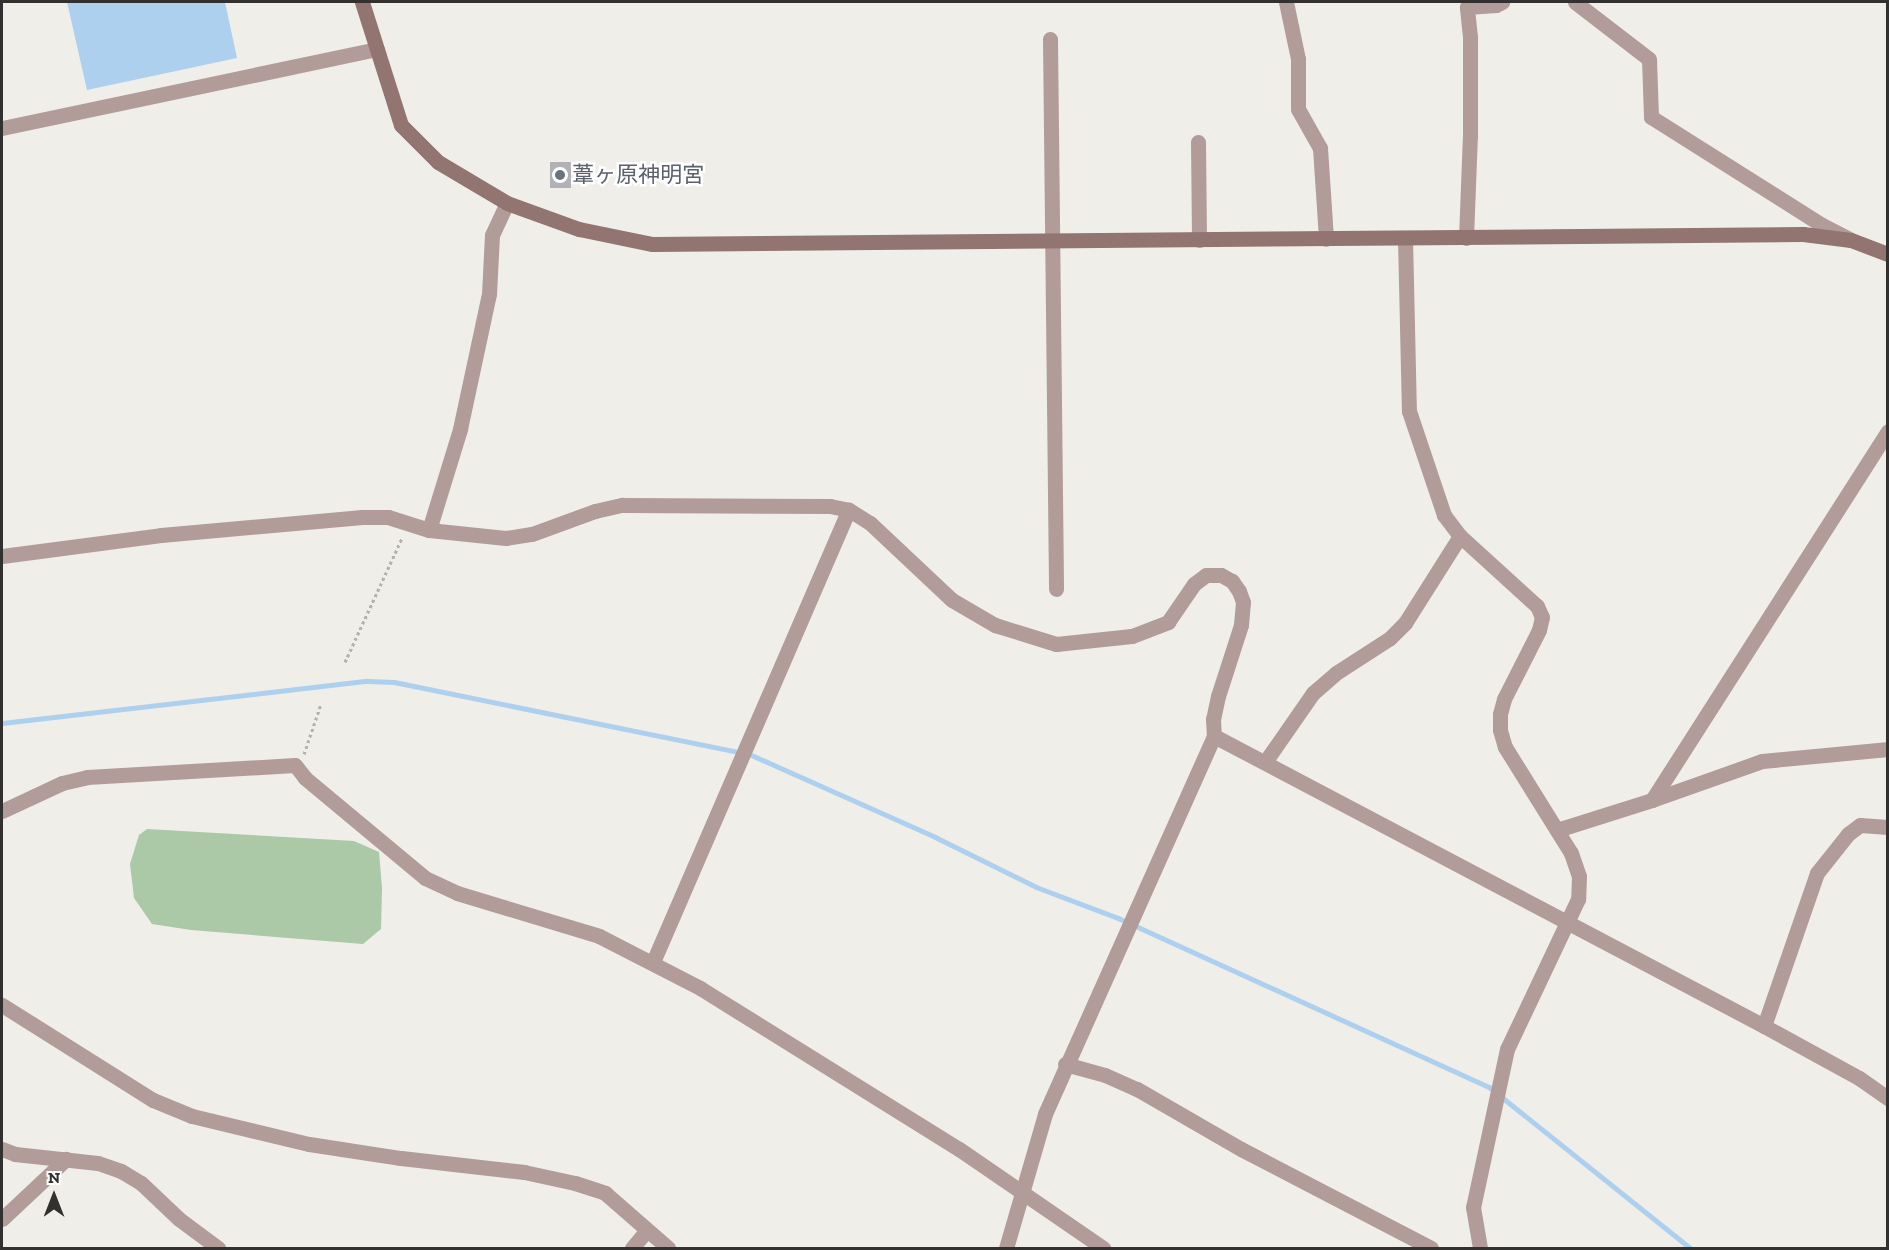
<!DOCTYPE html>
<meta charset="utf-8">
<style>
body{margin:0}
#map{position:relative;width:1889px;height:1250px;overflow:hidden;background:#f0eee8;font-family:"Zilla Slab","Noto Sans JP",serif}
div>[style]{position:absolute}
.forest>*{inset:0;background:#abc8a7}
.water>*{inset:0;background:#acd0ee}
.stream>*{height:5px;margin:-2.5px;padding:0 2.5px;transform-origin:2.5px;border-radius:2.5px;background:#acd0ee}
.building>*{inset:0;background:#b2b1b7;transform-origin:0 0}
.path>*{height:3px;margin-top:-1.5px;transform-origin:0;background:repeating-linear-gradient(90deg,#b3b1ad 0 3px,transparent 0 6px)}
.street>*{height:15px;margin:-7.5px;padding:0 7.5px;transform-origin:7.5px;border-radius:7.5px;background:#b19c99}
.secondary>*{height:15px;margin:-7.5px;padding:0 7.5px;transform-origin:7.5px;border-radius:7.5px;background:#927471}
.dots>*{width:16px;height:16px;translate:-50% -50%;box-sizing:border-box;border:3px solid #fff;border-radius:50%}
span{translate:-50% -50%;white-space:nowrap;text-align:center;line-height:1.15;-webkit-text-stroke:5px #fff;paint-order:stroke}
.worship-label{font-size:22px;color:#5b616d}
.left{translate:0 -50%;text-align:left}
.frame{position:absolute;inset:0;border:3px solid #32312f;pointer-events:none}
.north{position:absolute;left:24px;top:1166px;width:60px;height:60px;-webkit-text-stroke:4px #fff;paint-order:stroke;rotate:0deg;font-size:16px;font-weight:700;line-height:24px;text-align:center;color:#32312f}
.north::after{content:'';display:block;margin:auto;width:21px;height:27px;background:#32312f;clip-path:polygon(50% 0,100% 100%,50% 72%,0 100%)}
</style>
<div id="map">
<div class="forest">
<i style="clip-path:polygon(147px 829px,354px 841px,379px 852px,382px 888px,381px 929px,363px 944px,191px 930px,152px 924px,134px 898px,130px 864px,139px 835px)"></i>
</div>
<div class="water">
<i style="clip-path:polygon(67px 2px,225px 2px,237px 58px,87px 90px)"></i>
</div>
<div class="stream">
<i style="left:2px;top:723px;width:367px;rotate:-6.6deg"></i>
<i style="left:367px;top:681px;width:27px;rotate:2deg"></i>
<i style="left:394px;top:682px;width:362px;rotate:11.5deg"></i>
<i style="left:749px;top:754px;width:204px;rotate:24deg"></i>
<i style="left:935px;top:837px;width:113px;rotate:26.3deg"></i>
<i style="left:1036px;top:887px;width:88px;rotate:20.7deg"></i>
<i style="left:1118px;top:918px;width:408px;rotate:24.5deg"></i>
<i style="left:1489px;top:1087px;width:258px;rotate:38.7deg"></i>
</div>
<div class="building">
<i style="left:550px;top:162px;width:21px;height:26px"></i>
</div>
<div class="path">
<i style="left:345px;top:662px;width:136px;rotate:-65.3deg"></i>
<i style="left:304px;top:754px;width:53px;rotate:-71.2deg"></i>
</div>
<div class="street">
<i style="left:1286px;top:2px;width:58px;rotate:78.1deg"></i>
<i style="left:1298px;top:59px;width:50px;rotate:90deg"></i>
<i style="left:1298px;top:109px;width:45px;rotate:60.6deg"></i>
<i style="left:1320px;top:148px;width:91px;rotate:86.2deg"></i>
<i style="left:1575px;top:2px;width:93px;rotate:37.6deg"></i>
<i style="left:1649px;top:59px;width:58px;rotate:88deg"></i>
<i style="left:1651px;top:117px;width:202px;rotate:32.3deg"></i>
<i style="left:1822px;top:225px;width:30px;rotate:27deg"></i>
<i style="left:1467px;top:7px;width:29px;rotate:-4deg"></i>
<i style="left:1496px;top:5px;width:7px;rotate:-27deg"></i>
<i style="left:1050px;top:39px;width:550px;rotate:89.37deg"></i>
<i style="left:2px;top:128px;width:383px;rotate:-11.9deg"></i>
<i style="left:1198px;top:142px;width:98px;rotate:89.4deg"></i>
<i style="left:1405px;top:238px;width:173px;rotate:88.7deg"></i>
<i style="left:1409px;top:411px;width:110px;rotate:71.4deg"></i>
<i style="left:1444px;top:515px;width:26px;rotate:53deg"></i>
<i style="left:1460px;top:536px;width:104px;rotate:42.3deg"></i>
<i style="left:1537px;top:606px;width:12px;rotate:66deg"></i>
<i style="left:1542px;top:617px;width:13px;rotate:103deg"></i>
<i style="left:1539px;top:630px;width:77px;rotate:116.9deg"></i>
<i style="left:1504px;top:699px;width:16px;rotate:105deg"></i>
<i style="left:1500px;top:714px;width:16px;rotate:90deg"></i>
<i style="left:1500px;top:730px;width:18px;rotate:74deg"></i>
<i style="left:1505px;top:747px;width:125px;rotate:58.1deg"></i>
<i style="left:1571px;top:853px;width:24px;rotate:71deg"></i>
<i style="left:1579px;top:876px;width:23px;rotate:92deg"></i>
<i style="left:1578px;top:899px;width:166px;rotate:115.3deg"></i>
<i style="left:1507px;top:1049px;width:162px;rotate:102.1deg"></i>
<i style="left:1473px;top:1207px;width:42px;rotate:80.3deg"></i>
<i style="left:1466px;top:238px;width:102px;rotate:-87.8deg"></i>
<i style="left:1470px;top:136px;width:99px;rotate:-90deg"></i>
<i style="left:1470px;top:37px;width:30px;rotate:-96deg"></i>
<i style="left:429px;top:530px;width:106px;rotate:-72.9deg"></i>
<i style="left:460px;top:429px;width:138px;rotate:-77.9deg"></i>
<i style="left:489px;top:294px;width:59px;rotate:-87.1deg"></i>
<i style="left:492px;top:235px;width:35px;rotate:-65deg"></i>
<i style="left:2px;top:556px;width:160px;rotate:-7.5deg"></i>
<i style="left:161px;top:535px;width:202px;rotate:-5.1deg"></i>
<i style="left:362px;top:517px;width:26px"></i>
<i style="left:388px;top:517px;width:43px;rotate:17.6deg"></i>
<i style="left:429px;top:530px;width:77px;rotate:5.9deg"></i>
<i style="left:506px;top:538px;width:26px;rotate:-9deg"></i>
<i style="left:532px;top:534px;width:67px;rotate:-20.1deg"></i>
<i style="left:595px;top:511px;width:28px;rotate:-13deg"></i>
<i style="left:622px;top:505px;width:208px;rotate:0.3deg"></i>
<i style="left:830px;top:506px;width:19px;rotate:12deg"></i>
<i style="left:849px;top:510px;width:25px;rotate:32deg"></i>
<i style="left:870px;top:523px;width:112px;rotate:43.2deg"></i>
<i style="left:952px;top:600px;width:50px;rotate:30.2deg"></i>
<i style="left:995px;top:625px;width:64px;rotate:17.3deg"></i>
<i style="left:1056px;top:644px;width:76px;rotate:-6deg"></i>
<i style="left:1132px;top:636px;width:39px;rotate:-21deg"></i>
<i style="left:1168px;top:622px;width:46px;rotate:-55.6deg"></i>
<i style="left:1194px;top:584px;width:15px;rotate:-37deg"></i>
<i style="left:1206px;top:575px;width:15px"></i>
<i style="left:1221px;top:575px;width:13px;rotate:29deg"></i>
<i style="left:1232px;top:581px;width:12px;rotate:55deg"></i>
<i style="left:1239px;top:591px;width:12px;rotate:70deg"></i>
<i style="left:1243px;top:602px;width:23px;rotate:95deg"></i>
<i style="left:1241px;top:625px;width:75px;rotate:107.9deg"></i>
<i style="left:1218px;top:696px;width:24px;rotate:102deg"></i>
<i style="left:1213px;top:719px;width:17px;rotate:87deg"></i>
<i style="left:1214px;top:736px;width:414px;rotate:114.1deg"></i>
<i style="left:1045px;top:1114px;width:140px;rotate:106.2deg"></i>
<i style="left:1214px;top:736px;width:622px;rotate:27.8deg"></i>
<i style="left:1764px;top:1026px;width:108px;rotate:28.7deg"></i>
<i style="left:1859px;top:1078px;width:35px;rotate:35deg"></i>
<i style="left:1265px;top:762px;width:84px;rotate:-55.2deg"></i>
<i style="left:1313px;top:693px;width:30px;rotate:-41deg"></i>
<i style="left:1336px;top:673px;width:64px;rotate:-32.9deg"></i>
<i style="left:1390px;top:638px;width:21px;rotate:-45deg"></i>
<i style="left:1405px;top:623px;width:103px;rotate:-57.7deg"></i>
<i style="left:1652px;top:800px;width:438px;rotate:-57.4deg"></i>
<i style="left:2px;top:811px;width:66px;rotate:-25deg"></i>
<i style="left:62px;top:783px;width:26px;rotate:-13deg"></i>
<i style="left:87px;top:777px;width:208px;rotate:-3.3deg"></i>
<i style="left:295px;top:765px;width:16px;rotate:52deg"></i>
<i style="left:305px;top:778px;width:156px;rotate:39.8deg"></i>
<i style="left:425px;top:878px;width:35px;rotate:25deg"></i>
<i style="left:457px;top:893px;width:148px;rotate:16.8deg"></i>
<i style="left:599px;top:936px;width:114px;rotate:27.2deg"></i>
<i style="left:700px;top:988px;width:305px;rotate:31.9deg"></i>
<i style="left:959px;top:1149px;width:175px;rotate:34.5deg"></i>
<i style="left:1557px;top:830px;width:100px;rotate:-17.5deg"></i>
<i style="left:1652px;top:800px;width:117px;rotate:-19.5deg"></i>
<i style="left:1762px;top:761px;width:127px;rotate:-5.4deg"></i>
<i style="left:653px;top:962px;width:493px;rotate:-66.6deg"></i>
<i style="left:2px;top:1005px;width:178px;rotate:32.2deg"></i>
<i style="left:153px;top:1100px;width:42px;rotate:22.3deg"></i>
<i style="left:192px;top:1116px;width:120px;rotate:13.5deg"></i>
<i style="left:309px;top:1144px;width:93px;rotate:8.7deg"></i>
<i style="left:401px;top:1158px;width:124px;rotate:6.5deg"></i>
<i style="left:524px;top:1172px;width:52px;rotate:12.2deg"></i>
<i style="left:575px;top:1183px;width:32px;rotate:18deg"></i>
<i style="left:605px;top:1193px;width:84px;rotate:41.1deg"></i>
<i style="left:1764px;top:1026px;width:162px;rotate:-70.9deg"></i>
<i style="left:1817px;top:873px;width:50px;rotate:-51.5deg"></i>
<i style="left:1848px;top:834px;width:15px;rotate:-37deg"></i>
<i style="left:1860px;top:825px;width:28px;rotate:4deg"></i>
<i style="left:1065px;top:1064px;width:41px;rotate:15.4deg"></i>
<i style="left:1105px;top:1075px;width:35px;rotate:24deg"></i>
<i style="left:1137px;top:1089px;width:120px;rotate:30deg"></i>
<i style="left:1241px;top:1149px;width:214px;rotate:27.5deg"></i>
<i style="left:2px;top:1149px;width:14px;rotate:21deg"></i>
<i style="left:15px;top:1154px;width:83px;rotate:6.2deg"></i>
<i style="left:98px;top:1163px;width:24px;rotate:19deg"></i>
<i style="left:121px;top:1171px;width:23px;rotate:31deg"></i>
<i style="left:141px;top:1183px;width:52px;rotate:43.5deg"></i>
<i style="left:179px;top:1219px;width:49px;rotate:36.6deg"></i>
<i style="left:2px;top:1219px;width:88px;rotate:-43.2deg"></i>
<i style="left:632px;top:1248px;width:23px;rotate:-50deg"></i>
</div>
<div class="secondary">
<i style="left:362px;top:2px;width:129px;rotate:72.4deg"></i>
<i style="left:401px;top:125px;width:52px;rotate:45deg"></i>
<i style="left:438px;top:162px;width:80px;rotate:30.7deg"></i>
<i style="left:507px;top:203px;width:77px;rotate:19.9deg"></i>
<i style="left:579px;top:229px;width:75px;rotate:11.6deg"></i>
<i style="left:652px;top:244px;width:1151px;rotate:-0.5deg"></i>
<i style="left:1803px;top:234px;width:48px;rotate:7.1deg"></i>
<i style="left:1851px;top:240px;width:40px;rotate:21deg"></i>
</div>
<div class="dots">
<i style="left:560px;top:175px;background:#6b7280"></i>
</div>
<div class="worship-label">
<span class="left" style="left:572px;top:175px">葦ヶ原神明宮</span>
</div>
<div class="frame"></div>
<div class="north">N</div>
</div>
